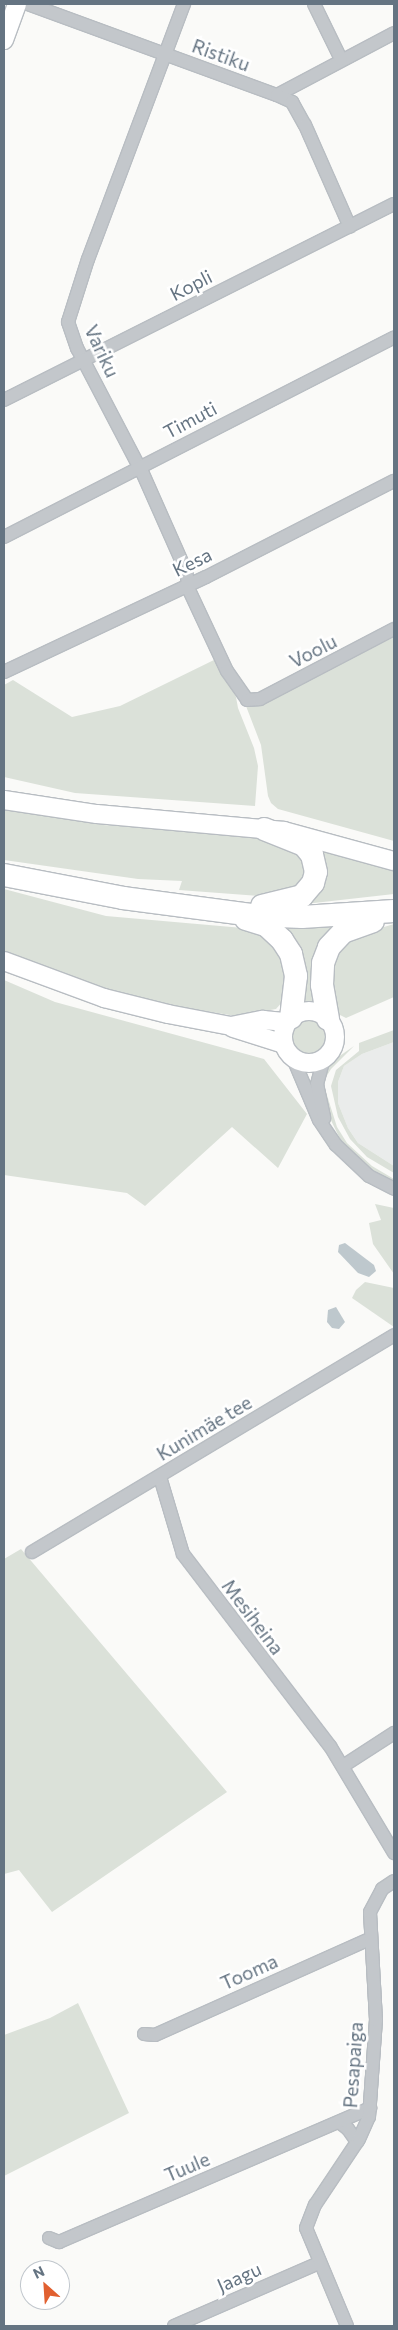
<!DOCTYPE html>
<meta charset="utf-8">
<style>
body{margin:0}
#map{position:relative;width:398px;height:2330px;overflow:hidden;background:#fafaf8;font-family:Commissioner,sans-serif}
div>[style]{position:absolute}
.built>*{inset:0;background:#eaeceb}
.green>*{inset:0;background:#dbe1d9}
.round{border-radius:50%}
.water>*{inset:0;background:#bec8cd}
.roads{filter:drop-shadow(1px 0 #b8bdc2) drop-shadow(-1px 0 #b8bdc2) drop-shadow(0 1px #b8bdc2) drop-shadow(0 -1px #b8bdc2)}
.street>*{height:12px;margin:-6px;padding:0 6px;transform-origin:6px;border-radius:6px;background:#c3c7cb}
.secondary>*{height:18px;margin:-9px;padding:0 9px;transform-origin:9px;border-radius:9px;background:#fff}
.secondary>.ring{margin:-9px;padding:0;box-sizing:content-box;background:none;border:18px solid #fff;border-radius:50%}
.highway>*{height:22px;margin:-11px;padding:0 11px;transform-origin:11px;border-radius:11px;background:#fff}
span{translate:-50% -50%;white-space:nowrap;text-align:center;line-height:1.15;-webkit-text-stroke:5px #fff;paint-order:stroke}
.street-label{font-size:19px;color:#657482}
.frame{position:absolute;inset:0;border:5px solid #657482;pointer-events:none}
.north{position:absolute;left:20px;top:2260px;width:50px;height:50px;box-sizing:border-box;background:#fff;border:1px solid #c1c7cd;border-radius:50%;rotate:334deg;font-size:14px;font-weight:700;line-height:20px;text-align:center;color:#657482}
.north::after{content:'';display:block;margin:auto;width:18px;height:22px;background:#e16030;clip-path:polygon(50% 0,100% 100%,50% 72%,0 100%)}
</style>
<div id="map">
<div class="built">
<i style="clip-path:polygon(394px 1042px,394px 1166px,358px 1143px,348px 1128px,338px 1103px,338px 1082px,344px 1066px,362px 1054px)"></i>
</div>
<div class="green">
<i style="clip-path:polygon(394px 637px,394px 841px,278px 809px,271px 803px,268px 796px,261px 745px,246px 706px,258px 705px)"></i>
<i style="clip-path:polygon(216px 659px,236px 697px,238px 708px,254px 748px,258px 766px,255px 806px,75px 793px,4px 777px,4px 685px,13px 680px,72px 717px,120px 706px)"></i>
<i style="clip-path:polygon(4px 808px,103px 825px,233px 833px,262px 838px,290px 848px,304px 858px,306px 881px,272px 897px,179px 890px,182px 881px,138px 879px,4px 860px)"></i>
<i style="clip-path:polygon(313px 844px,394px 868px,394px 894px,305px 904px)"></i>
<i style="clip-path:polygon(4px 889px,106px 916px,243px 928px,263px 937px,280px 955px,287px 977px,284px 1000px,276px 1009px,236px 1016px,167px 1005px,100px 988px,24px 961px,4px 952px)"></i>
<i style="clip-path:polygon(275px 923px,344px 923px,317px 1005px,301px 1004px)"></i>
<i style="clip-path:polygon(394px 924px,394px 997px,346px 1018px,338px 1014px,330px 975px,339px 950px,354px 936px)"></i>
<i style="clip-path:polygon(4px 980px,55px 1002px,264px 1059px,307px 1114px,278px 1168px,232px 1127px,145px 1206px,127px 1193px,4px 1175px)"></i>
<i class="round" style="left:292px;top:1020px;width:34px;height:34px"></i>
<i style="clip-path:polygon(394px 1030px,394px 1042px,362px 1054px,344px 1066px,338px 1082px,338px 1103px,348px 1128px,358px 1143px,394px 1166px,394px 1173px,367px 1157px,350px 1139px,338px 1117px,331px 1086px,336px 1070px,359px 1051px,359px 1043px)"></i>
<i style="clip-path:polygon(354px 1046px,331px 1069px,323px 1082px,331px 1062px)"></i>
<i style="clip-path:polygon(322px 1088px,325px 1089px,337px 1127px,347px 1143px,372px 1166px,394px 1179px,394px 1183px,363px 1164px,343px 1145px,326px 1110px)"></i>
<i style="clip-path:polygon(375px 1204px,394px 1208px,394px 1274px,373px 1244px,369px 1223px,381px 1220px)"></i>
<i style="clip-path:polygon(365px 1282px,394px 1288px,394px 1327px,352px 1298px,356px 1290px)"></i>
<i style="clip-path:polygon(21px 1549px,227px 1792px,52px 1912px,19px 1870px,4px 1874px,4px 1559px)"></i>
<i style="clip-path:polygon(78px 2003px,129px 2113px,4px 2176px,4px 2035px,50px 2018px)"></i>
</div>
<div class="water">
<i style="clip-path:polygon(345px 1243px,374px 1265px,376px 1271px,369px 1277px,358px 1273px,338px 1252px,339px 1245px)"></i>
<i style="clip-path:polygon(336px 1307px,345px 1322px,339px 1329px,332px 1328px,327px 1322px,328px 1310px)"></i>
</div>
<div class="roads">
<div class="street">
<i style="left:28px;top:4px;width:265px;rotate:20.1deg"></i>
<i style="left:277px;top:95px;width:132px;rotate:-27.9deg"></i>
<i style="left:184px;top:4px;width:272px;rotate:110.6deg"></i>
<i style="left:88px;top:259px;width:66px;rotate:107.6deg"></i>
<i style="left:68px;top:322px;width:28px;rotate:71deg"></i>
<i style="left:77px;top:348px;width:142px;rotate:62.4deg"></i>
<i style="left:143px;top:474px;width:106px;rotate:66.1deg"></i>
<i style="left:186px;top:571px;width:19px;rotate:81deg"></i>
<i style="left:189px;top:590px;width:89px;rotate:64.9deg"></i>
<i style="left:227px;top:671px;width:35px;rotate:55deg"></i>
<i style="left:247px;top:700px;width:13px;rotate:-4deg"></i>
<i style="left:260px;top:699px;width:151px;rotate:-27.6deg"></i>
<i style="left:314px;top:4px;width:61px;rotate:63.9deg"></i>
<i style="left:277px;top:95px;width:17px;rotate:25deg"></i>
<i style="left:292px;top:102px;width:26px;rotate:61deg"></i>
<i style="left:305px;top:125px;width:111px;rotate:66.2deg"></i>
<i style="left:4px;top:400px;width:436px;rotate:-26.7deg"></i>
<i style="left:4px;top:537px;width:438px;rotate:-27.1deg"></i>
<i style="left:4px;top:672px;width:223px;rotate:-25.2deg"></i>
<i style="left:206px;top:577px;width:211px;rotate:-27.1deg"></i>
<i style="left:292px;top:1056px;width:69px;rotate:67.1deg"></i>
<i style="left:319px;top:1120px;width:30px;rotate:56deg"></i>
<i style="left:336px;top:1145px;width:45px;rotate:43.2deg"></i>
<i style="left:369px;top:1176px;width:28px;rotate:27deg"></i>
<i style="left:324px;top:1058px;width:27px;rotate:105deg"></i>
<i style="left:317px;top:1084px;width:35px;rotate:78deg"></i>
<i style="left:160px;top:1477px;width:80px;rotate:73.4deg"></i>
<i style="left:183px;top:1554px;width:242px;rotate:52.6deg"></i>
<i style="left:330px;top:1746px;width:125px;rotate:59.1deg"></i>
<i style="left:32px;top:1552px;width:422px;rotate:-30.9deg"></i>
<i style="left:343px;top:1766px;width:61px;rotate:-32.9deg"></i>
<i style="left:144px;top:2034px;width:11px;rotate:5deg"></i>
<i style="left:155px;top:2035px;width:235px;rotate:-24.1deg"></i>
<i style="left:339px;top:2122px;width:11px;rotate:38deg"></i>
<i style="left:348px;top:2129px;width:16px;rotate:55deg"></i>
<i style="left:49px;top:2238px;width:11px;rotate:22deg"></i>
<i style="left:59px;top:2242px;width:339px;rotate:-23.3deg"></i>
<i style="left:174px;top:2326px;width:158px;rotate:-23.5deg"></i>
<i style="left:347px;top:2326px;width:106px;rotate:-112.7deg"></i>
<i style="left:306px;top:2228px;width:25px;rotate:-69deg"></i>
<i style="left:315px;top:2205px;width:79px;rotate:-56.3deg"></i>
<i style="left:359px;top:2139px;width:24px;rotate:-66deg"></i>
<i style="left:369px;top:2117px;width:97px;rotate:-85.9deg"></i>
<i style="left:376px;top:2020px;width:108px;rotate:-93.2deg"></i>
<i style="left:370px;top:1912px;width:26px;rotate:-62deg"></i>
<i style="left:382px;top:1889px;width:14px;rotate:-34deg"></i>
</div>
<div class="secondary">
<i style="left:4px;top:40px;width:38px;rotate:-70deg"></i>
<i style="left:4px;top:800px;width:94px;rotate:8.6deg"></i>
<i style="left:97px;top:814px;width:188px;rotate:5.2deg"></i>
<i style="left:284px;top:831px;width:114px;rotate:15.3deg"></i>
<i style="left:4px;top:961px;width:107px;rotate:20.3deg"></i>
<i style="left:104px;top:998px;width:66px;rotate:14deg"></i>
<i style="left:168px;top:1014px;width:64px;rotate:10.8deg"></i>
<i style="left:231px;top:1026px;width:33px;rotate:-11deg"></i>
<i style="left:263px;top:1020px;width:24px;rotate:5deg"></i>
<i class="ring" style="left:283px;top:1011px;width:34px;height:34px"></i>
<i style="left:233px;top:1028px;width:53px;rotate:17.4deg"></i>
</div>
<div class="highway">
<i style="left:4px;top:875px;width:121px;rotate:10.9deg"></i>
<i style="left:123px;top:898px;width:131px;rotate:7.5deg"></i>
<i style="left:253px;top:915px;width:49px;rotate:2.3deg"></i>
<i style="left:302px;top:917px;width:92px;rotate:-3.7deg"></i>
<i style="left:262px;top:906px;width:41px;rotate:-14deg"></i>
<i style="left:302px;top:896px;width:17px;rotate:-50deg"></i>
<i style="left:313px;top:883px;width:11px;rotate:-75deg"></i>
<i style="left:316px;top:872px;width:17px;rotate:-103deg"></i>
<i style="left:312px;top:855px;width:13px;rotate:-129deg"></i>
<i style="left:304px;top:845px;width:43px;rotate:-158.2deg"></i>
<i style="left:246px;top:919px;width:21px;rotate:17deg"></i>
<i style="left:266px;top:925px;width:22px;rotate:43deg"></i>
<i style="left:282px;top:940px;width:17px;rotate:57deg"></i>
<i style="left:291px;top:954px;width:23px;rotate:77deg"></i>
<i style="left:296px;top:976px;width:42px;rotate:96.8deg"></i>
<i style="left:328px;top:1019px;width:35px;rotate:-100deg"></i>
<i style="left:322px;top:985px;width:22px;rotate:-87deg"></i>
<i style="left:323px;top:963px;width:17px;rotate:-69deg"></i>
<i style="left:329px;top:947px;width:21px;rotate:-47deg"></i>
<i style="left:343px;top:932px;width:32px;rotate:-20deg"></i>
</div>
</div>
<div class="street-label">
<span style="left:221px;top:55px;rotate:20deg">Ristiku</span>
<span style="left:191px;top:285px;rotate:-27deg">Kopli</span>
<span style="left:102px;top:351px;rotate:65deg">Variku</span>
<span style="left:190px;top:420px;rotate:-28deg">Timuti</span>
<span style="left:192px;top:562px;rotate:-26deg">Kesa</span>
<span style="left:313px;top:651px;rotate:-27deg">Voolu</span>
<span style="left:204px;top:1428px;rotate:-31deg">Kunimäe tee</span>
<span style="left:253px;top:1617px;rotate:53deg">Mesiheina</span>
<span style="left:249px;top:1972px;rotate:-24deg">Tooma</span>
<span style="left:353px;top:2065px;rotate:-86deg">Pesapaiga</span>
<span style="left:187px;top:2167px;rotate:-23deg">Tuule</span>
<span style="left:239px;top:2277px;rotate:-24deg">Jaagu</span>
</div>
<div class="frame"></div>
<div class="north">N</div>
</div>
